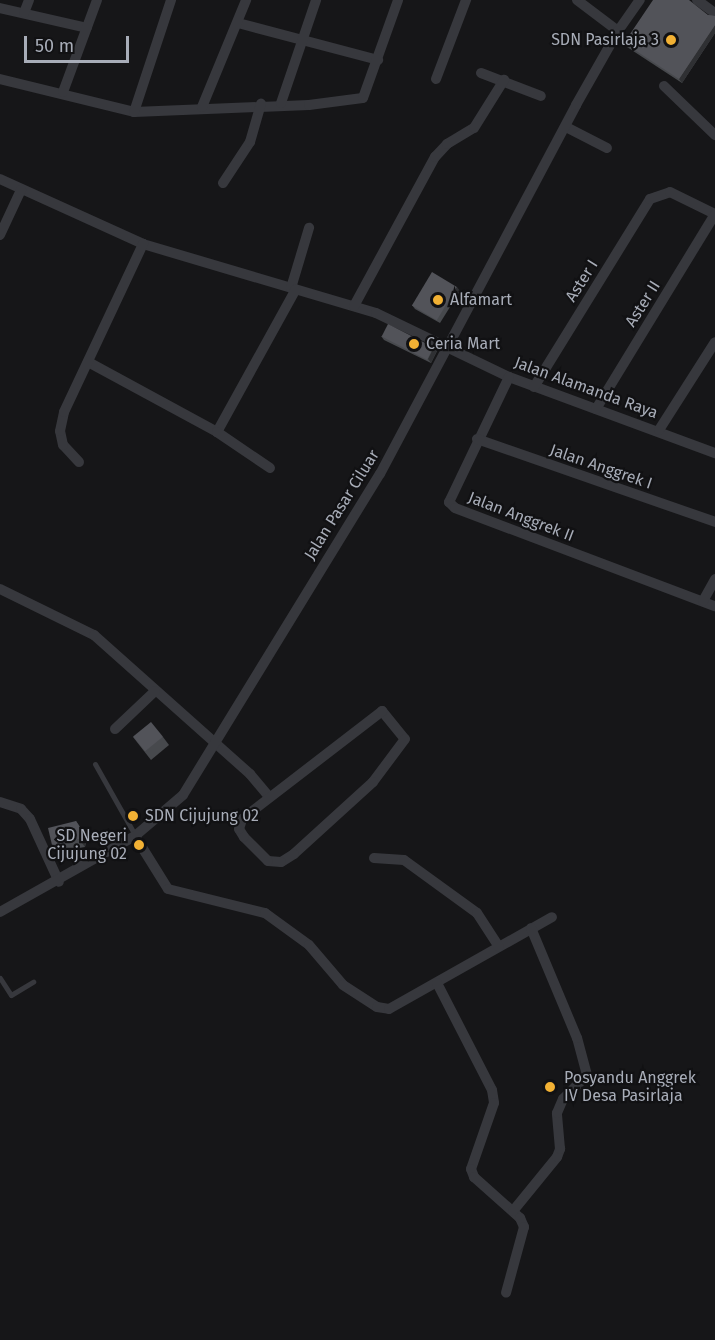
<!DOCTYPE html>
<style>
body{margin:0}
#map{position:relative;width:715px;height:1340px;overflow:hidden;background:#161618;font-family:"Fira Sans",sans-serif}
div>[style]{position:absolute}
.lane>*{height:5px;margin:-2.5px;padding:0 2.5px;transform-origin:2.5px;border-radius:2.5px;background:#37383d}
.street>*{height:10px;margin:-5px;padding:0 5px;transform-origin:5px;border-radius:5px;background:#37383d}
.wall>*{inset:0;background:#47494d}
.shaded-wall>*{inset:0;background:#2f3033;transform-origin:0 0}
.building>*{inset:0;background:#525359;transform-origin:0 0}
.dots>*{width:16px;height:16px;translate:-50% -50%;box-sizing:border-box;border:3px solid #111113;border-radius:50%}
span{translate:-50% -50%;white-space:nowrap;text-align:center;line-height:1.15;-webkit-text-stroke:4.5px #111113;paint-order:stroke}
.poi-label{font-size:16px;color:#a8adb8}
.right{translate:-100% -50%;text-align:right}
.left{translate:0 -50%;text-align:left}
.street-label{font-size:16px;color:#a8adb8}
.scale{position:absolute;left:24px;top:36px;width:105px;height:27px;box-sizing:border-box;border:3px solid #a8adb8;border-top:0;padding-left:8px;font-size:18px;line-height:21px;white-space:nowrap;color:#a8adb8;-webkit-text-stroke:4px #111113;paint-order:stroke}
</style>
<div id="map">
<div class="lane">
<i style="left:95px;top:764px;width:81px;rotate:60.6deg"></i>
<i style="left:0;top:978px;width:20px;rotate:57deg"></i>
<i style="left:11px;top:995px;width:26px;rotate:-31deg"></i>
</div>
<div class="street">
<i style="left:577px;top:0;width:51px;rotate:37.1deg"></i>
<i style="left:697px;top:0;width:22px;rotate:36deg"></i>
<i style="left:0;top:8px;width:89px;rotate:12.9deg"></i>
<i style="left:24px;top:13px;width:14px;rotate:-69deg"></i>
<i style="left:238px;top:23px;width:145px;rotate:14.8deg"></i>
<i style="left:481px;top:73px;width:64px;rotate:21deg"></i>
<i style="left:0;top:79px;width:138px;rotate:13.8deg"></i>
<i style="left:134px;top:112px;width:175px;rotate:-2.3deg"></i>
<i style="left:309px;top:105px;width:54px;rotate:-7.4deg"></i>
<i style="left:363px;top:98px;width:104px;rotate:-70.3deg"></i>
<i style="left:436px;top:79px;width:85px;rotate:-69.2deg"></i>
<i style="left:664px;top:86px;width:71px;rotate:43.9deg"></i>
<i style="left:63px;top:92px;width:98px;rotate:-69.7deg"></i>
<i style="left:281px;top:103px;width:109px;rotate:-71.2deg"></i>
<i style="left:202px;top:107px;width:116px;rotate:-67.6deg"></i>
<i style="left:134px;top:112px;width:118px;rotate:-71.7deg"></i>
<i style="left:566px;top:127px;width:46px;rotate:27.1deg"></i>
<i style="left:0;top:179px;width:157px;rotate:24.4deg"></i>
<i style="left:143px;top:244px;width:243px;rotate:16.5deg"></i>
<i style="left:376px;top:313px;width:148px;rotate:25.7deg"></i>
<i style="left:509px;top:377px;width:220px;rotate:20.3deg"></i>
<i style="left:223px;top:183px;width:49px;rotate:-56.6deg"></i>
<i style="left:250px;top:142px;width:40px;rotate:-74deg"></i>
<i style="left:0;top:235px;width:50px;rotate:-65deg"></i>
<i style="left:291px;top:288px;width:63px;rotate:-73.3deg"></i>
<i style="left:354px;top:306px;width:170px;rotate:-61.5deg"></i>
<i style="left:435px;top:157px;width:18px;rotate:-47deg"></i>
<i style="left:447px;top:144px;width:31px;rotate:-31deg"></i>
<i style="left:474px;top:128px;width:57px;rotate:-58deg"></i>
<i style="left:90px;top:363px;width:145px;rotate:28.5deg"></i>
<i style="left:217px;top:432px;width:163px;rotate:-61.1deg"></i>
<i style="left:509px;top:377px;width:139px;rotate:115.6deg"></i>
<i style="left:449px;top:502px;width:8px;rotate:45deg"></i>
<i style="left:455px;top:508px;width:278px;rotate:20.7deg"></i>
<i style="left:534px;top:387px;width:221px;rotate:-58.3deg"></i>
<i style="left:650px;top:199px;width:21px;rotate:-19deg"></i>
<i style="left:670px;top:192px;width:50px;rotate:26.1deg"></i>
<i style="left:596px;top:409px;width:228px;rotate:-58.6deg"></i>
<i style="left:659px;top:430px;width:104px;rotate:-57.5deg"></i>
<i style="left:217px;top:432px;width:64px;rotate:34.2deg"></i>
<i style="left:477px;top:439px;width:252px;rotate:19.2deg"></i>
<i style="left:79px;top:462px;width:23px;rotate:-133deg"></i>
<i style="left:63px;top:445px;width:14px;rotate:-102deg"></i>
<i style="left:60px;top:431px;width:19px;rotate:-78deg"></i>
<i style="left:64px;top:412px;width:186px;rotate:-64.8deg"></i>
<i style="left:0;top:589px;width:105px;rotate:26.1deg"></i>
<i style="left:94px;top:635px;width:209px;rotate:41.7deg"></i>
<i style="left:250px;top:774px;width:30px;rotate:50deg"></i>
<i style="left:703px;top:601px;width:25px;rotate:-61deg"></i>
<i style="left:382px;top:711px;width:36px;rotate:51deg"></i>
<i style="left:405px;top:739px;width:54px;rotate:126.7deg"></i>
<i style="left:373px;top:782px;width:107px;rotate:137.7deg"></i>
<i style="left:294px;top:854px;width:15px;rotate:148deg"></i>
<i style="left:281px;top:862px;width:13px;rotate:-176deg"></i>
<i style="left:268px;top:861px;width:34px;rotate:-135deg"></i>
<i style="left:244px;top:837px;width:9px;rotate:-122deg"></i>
<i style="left:239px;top:829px;width:10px;rotate:-73deg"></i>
<i style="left:242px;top:819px;width:177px;rotate:-37.6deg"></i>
<i style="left:115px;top:729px;width:55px;rotate:-43.5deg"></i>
<i style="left:0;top:802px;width:22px;rotate:18deg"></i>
<i style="left:21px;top:809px;width:13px;rotate:48deg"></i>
<i style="left:30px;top:819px;width:69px;rotate:65.3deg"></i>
<i style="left:135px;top:836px;width:62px;rotate:58.1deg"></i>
<i style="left:168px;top:889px;width:100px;rotate:13.9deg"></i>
<i style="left:265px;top:913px;width:54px;rotate:36deg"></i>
<i style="left:309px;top:945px;width:52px;rotate:49.6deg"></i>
<i style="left:343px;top:985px;width:40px;rotate:32.9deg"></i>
<i style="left:377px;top:1007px;width:12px;rotate:9deg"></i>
<i style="left:389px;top:1009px;width:187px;rotate:-29.4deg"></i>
<i style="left:374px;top:858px;width:30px;rotate:4deg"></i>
<i style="left:404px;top:860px;width:90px;rotate:36deg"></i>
<i style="left:477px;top:913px;width:40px;rotate:57.1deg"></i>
<i style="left:0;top:912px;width:155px;rotate:-29.4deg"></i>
<i style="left:135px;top:836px;width:63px;rotate:-40.5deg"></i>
<i style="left:183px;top:795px;width:377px;rotate:-58.5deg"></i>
<i style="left:380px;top:474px;width:418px;rotate:-62deg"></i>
<i style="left:576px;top:105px;width:85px;rotate:-60.4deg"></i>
<i style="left:618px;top:31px;width:38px;rotate:-55deg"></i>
<i style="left:437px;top:983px;width:120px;rotate:62.8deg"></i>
<i style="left:492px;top:1090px;width:13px;rotate:81deg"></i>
<i style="left:494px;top:1103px;width:70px;rotate:109.2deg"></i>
<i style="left:471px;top:1169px;width:9px;rotate:69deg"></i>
<i style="left:474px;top:1177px;width:62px;rotate:41.7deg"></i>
<i style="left:520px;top:1218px;width:10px;rotate:66deg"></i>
<i style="left:524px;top:1227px;width:68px;rotate:105.3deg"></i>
<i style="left:513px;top:1211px;width:70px;rotate:-50.8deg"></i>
<i style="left:557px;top:1157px;width:9px;rotate:-69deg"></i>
<i style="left:560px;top:1149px;width:36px;rotate:-95deg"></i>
<i style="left:557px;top:1113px;width:15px;rotate:-67deg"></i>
<i style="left:563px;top:1099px;width:34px;rotate:-45deg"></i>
<i style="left:587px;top:1075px;width:38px;rotate:-105deg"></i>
<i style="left:577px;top:1038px;width:119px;rotate:-112.7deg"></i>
</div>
<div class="wall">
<i style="clip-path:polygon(708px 15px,715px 16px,715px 33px,682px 83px,627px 47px,624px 43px)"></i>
<i style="clip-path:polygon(460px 291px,440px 323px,415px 309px,412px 305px)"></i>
<i style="clip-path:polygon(381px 336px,437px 351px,431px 363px,384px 340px)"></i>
<i style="clip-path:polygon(133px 737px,163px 737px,169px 745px,151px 760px)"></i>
<i style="clip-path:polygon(76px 821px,87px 837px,85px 847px,58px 853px,52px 845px)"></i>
</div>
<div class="shaded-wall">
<i style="clip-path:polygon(715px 25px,715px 33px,682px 83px,679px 79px)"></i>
<i style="left:457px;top:287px;width:5px;height:38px;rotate:53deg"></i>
<i style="clip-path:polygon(434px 347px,437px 351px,431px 363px,428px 359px)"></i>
<i style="clip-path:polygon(81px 829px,87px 837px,85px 847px,79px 839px)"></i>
</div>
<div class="building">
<i style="clip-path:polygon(653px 0,689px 0,708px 15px,715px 16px,715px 25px,679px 79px,624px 43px)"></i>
<i style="left:432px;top:272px;width:29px;height:39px;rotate:31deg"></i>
<i style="left:388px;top:324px;width:51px;height:14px;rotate:27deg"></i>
<i style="left:151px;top:722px;width:19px;height:23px;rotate:51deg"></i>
<i style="clip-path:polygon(76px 821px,81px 829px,79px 839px,52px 845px,48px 828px)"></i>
</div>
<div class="dots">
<i style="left:671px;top:40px;background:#f2b134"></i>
<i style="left:438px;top:300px;background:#f2b134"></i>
<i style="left:414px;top:344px;background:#f2b134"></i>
<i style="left:133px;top:816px;background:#f2b134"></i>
<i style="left:139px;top:845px;background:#f2b134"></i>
<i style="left:550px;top:1087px;background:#f2b134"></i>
</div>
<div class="poi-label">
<span class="right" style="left:659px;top:40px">SDN Pasirlaja 3</span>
<span class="left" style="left:450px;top:300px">Alfamart</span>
<span class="left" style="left:426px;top:344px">Ceria Mart</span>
<span class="left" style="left:145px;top:816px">SDN Cijujung 02</span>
<span class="right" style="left:127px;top:845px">SD Negeri<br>Cijujung 02</span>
<span class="left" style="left:564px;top:1087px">Posyandu Anggrek<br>IV Desa Pasirlaja</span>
</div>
<div class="street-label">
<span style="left:582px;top:281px;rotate:-58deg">Aster I</span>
<span style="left:643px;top:304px;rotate:-58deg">Aster II</span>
<span style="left:586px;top:388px;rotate:20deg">Jalan Alamanda Raya</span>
<span style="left:601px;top:467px;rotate:19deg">Jalan Anggrek I</span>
<span style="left:342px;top:505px;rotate:-58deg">Jalan Pasar Ciluar</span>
<span style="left:521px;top:517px;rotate:21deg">Jalan Anggrek II</span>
</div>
<div class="scale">50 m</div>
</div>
